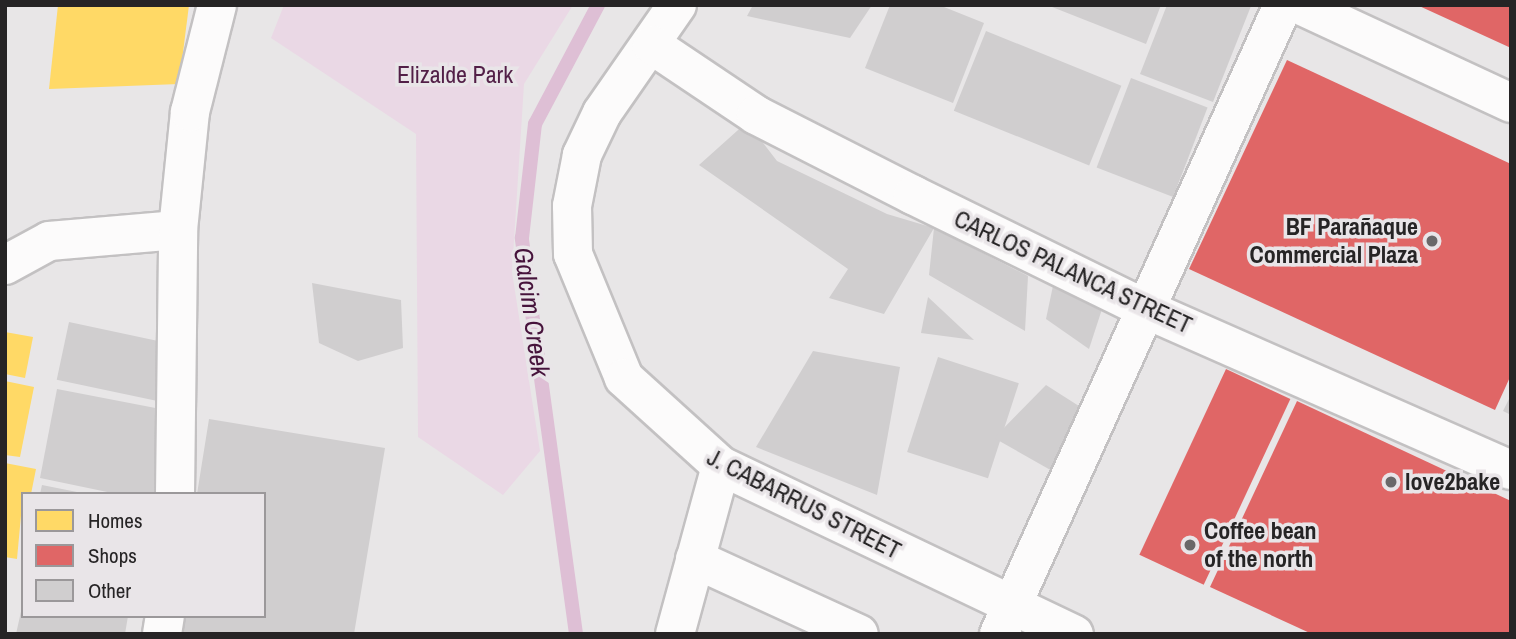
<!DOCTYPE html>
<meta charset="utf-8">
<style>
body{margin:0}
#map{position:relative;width:1516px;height:639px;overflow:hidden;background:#e8e6e7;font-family:"Archivo Narrow",sans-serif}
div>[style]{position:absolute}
.green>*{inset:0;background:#ead8e5}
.homes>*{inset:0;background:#ffd966}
.shops>*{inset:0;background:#e06666;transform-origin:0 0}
.stream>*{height:14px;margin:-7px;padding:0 7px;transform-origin:7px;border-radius:7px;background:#debfd5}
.building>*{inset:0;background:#d0cecf;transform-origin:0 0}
.roads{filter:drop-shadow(2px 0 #c3c1c2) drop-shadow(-2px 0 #c3c1c2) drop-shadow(0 2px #c3c1c2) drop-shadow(0 -2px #c3c1c2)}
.minor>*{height:38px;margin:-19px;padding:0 19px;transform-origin:19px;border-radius:19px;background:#fcfbfb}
.dots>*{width:19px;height:19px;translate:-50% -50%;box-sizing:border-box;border:4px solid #e9e5e8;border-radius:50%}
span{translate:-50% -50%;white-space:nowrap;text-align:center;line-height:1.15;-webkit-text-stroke:7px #e9e5e8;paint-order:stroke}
.park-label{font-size:24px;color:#521f47}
.poi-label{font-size:24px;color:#262425;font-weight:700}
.right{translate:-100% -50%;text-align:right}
.left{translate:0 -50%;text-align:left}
.street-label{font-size:24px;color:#262425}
.water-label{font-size:26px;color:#46133b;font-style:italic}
.frame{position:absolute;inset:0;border:7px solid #262425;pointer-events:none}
.legend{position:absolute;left:21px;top:492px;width:245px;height:126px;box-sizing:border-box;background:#e9e5e8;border:2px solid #9b989a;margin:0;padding:9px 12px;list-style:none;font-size:21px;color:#262425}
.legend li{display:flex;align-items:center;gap:14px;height:35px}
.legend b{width:35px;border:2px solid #9b989a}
</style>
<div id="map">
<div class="green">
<i style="clip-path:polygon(284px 5px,573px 5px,524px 84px,512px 272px,540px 451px,503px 495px,418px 437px,416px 134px,271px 38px)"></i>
</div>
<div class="homes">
<i style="clip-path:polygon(58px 5px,189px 5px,179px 84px,49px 89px)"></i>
<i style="clip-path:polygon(5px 332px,33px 337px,25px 378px,5px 374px)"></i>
<i style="clip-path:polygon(5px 381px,34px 387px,20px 457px,5px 455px)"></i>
<i style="clip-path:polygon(5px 463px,36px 469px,31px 494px,23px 494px,17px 559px,5px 557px)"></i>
</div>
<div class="shops">
<i style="clip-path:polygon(1417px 5px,1511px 5px,1511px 48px)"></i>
<i style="clip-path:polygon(1287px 60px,1511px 164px,1511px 375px,1495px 410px,1189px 269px)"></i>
<i style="left:1226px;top:369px;width:71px;height:205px;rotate:25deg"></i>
<i style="clip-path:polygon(1297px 401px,1511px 501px,1511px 634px,1312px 634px,1210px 587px)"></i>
</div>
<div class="stream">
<i style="left:576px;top:634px;width:400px;rotate:-97.8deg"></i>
<i style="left:522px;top:238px;width:115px;rotate:-83.5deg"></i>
<i style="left:535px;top:124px;width:135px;rotate:-62.1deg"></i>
</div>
<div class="building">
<i style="clip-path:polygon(753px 5px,872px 5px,850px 38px,747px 16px)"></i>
<i style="clip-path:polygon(890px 5px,939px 5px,984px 23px,953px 103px,865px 68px)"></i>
<i style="clip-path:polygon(1047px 5px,1161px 5px,1146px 44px)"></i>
<i style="clip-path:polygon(1167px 5px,1251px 6px,1213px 102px,1140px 74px)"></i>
<i style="left:986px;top:31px;width:146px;height:86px;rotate:22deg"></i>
<i style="left:1131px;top:78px;width:82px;height:96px;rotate:21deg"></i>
<i style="clip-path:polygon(747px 122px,777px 161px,887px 214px,934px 228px,884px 314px,829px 298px,848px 269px,699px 165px)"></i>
<i style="clip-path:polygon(934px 228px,1028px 276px,1025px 331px,929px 275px)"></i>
<i style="clip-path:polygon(1054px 281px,1104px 303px,1089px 349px,1046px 319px)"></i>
<i style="clip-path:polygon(312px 283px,401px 300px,403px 348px,358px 361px,319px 343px)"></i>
<i style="clip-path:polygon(928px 297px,974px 340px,921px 333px)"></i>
<i style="left:69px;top:322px;width:109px;height:59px;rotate:12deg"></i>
<i style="clip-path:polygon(813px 351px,900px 367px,877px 495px,756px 447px)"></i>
<i style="left:938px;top:357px;width:85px;height:100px;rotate:18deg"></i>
<i style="clip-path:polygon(1046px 385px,1082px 408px,1054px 472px,994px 438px)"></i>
<i style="clip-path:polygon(57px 389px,171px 411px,155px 494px,117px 494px,40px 478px)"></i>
<i style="clip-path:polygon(1511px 395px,1511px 415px,1503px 411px)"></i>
<i style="clip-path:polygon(209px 419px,385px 448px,354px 634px,174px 634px,177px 616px,264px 616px,264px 494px,197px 494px)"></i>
<i style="clip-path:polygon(42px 485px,77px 492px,77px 494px,40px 494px)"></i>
<i style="clip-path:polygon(22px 607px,23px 616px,128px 616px,125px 634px,16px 634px)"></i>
</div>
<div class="roads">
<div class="minor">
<i style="left:677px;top:5px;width:131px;rotate:124.8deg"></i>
<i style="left:602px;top:113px;width:47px;rotate:115.5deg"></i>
<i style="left:582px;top:155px;width:52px;rotate:101.1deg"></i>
<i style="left:572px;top:206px;width:48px;rotate:88.8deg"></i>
<i style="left:573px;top:254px;width:134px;rotate:67.6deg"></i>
<i style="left:624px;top:378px;width:131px;rotate:42.2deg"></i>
<i style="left:721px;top:466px;width:391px;rotate:25.5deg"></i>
<i style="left:1300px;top:5px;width:233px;rotate:24.9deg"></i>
<i style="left:652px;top:45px;width:125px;rotate:33.9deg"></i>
<i style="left:756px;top:115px;width:176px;rotate:27deg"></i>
<i style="left:913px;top:195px;width:264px;rotate:26.1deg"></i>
<i style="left:1150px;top:311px;width:394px;rotate:23.8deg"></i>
<i style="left:5px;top:265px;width:50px;rotate:-28.6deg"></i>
<i style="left:49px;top:241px;width:129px;rotate:-4.9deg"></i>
<i style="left:175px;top:494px;width:264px;rotate:-89.3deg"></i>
<i style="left:178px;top:230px;width:119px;rotate:-84.2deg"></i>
<i style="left:190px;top:112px;width:110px;rotate:-75.8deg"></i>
<i style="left:695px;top:559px;width:180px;rotate:24.6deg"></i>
<i style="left:162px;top:634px;width:18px;rotate:-81deg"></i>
<i style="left:675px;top:634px;width:174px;rotate:-74.7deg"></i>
<i style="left:999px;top:634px;width:690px;rotate:-65.7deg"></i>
</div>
</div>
<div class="dots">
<i style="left:1432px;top:241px;background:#6a6869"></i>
<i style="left:1391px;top:482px;background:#6a6869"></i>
<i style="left:1190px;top:545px;background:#6a6869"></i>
</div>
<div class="park-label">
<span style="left:455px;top:75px">Elizalde Park</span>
</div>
<div class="poi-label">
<span class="right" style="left:1418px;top:241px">BF Parañaque<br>Commercial Plaza</span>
<span class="left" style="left:1405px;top:482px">love2bake</span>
<span class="left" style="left:1204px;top:545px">Coffee bean<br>of the north</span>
</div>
<div class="street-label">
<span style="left:1073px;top:272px;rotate:25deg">CARLOS PALANCA STREET</span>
<span style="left:804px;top:504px;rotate:27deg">J. CABARRUS STREET</span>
</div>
<div class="water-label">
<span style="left:532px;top:312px;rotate:82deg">Galcim Creek</span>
</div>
<div class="frame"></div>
<ul class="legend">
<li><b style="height:19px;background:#ffd966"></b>Homes</li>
<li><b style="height:19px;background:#e06666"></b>Shops</li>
<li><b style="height:19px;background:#d0cecf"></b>Other</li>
</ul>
</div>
